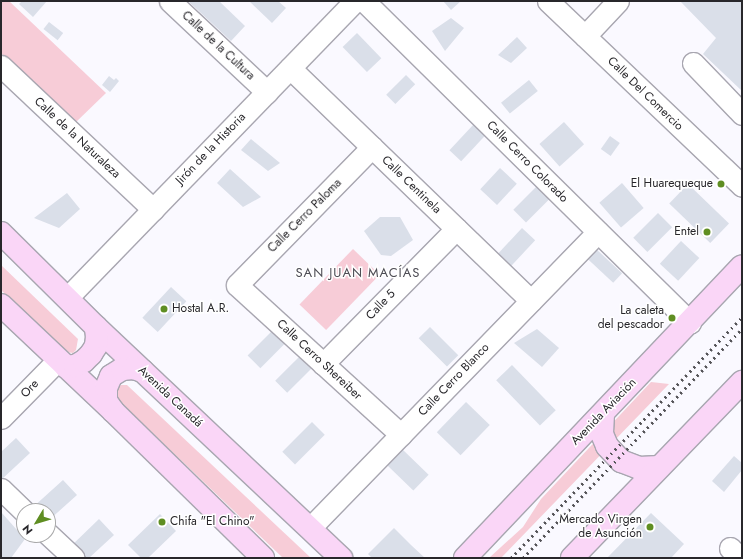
<!DOCTYPE html>
<meta charset="utf-8">
<style>
body{margin:0}
#map{position:relative;width:743px;height:559px;overflow:hidden;background:#faf9ff;font-family:Jost,sans-serif}
div>[style]{position:absolute}
.green>*{inset:0;background:#f7ccd7;transform-origin:0 0}
.building>*{inset:0;background:#dadfe9;transform-origin:0 0}
.roads{filter:drop-shadow(1px 0 #a8a6b0) drop-shadow(-1px 0 #a8a6b0) drop-shadow(0 1px #a8a6b0) drop-shadow(0 -1px #a8a6b0)}
.minor>*{height:21px;margin:-10.5px;padding:0 10.5px;transform-origin:10.5px;border-radius:10.5px;background:#fff}
.major>*{height:22px;margin:-11px;padding:0 11px;transform-origin:11px;border-radius:11px;background:#fad6f7}
.rail>*{height:3px;margin-top:-1.5px;transform-origin:0;background:repeating-linear-gradient(90deg,#555458 0 2px,transparent 0 6px)}
.dots>*{width:11px;height:11px;translate:-50% -50%;box-sizing:border-box;border:2px solid #fff;border-radius:50%}
span{translate:-50% -50%;white-space:nowrap;text-align:center;line-height:1.15;-webkit-text-stroke:3px #fff;paint-order:stroke}
.street-label{font-size:12px;color:#28272b}
.poi-label{font-size:12px;color:#28272b}
.right{translate:-100% -50%;text-align:right}
.left{translate:0 -50%;text-align:left}
.neighbourhood-label{font-size:13px;color:#4e4d55;letter-spacing:1px}
.frame{position:absolute;inset:0;border:2px solid #28272b;pointer-events:none}
.north{position:absolute;left:16px;top:503px;width:40px;height:40px;box-sizing:border-box;background:#fff;border:1px solid #a9a9aa;border-radius:50%;rotate:232deg;font-size:11px;font-weight:700;line-height:16px;text-align:center;color:#28272b}
.north::after{content:'';display:block;margin:auto;width:14px;height:18px;background:#5f8e22;clip-path:polygon(50% 0,100% 100%,50% 72%,0 100%)}
</style>
<div id="map">
<div class="green">
<i style="clip-path:polygon(1px 1px,9px 1px,106px 93px,74px 124px,1px 53px)"></i>
<i style="left:353px;top:249px;width:37px;height:77px;rotate:44deg"></i>
<i style="clip-path:polygon(1px 265px,78px 339px,76px 350px,73px 353px,66px 352px,1px 290px)"></i>
<i style="clip-path:polygon(651px 382px,669px 384px,501px 558px,489px 558px,523px 527px,541px 499px)"></i>
<i style="clip-path:polygon(121px 385px,127px 385px,311px 558px,283px 558px,114px 396px,116px 389px)"></i>
</div>
<div class="building">
<i style="clip-path:polygon(22px 1px,47px 1px,33px 17px,19px 4px)"></i>
<i style="clip-path:polygon(188px 1px,219px 1px,245px 26px,231px 41px)"></i>
<i style="clip-path:polygon(249px 1px,278px 1px,286px 8px,272px 23px)"></i>
<i style="clip-path:polygon(443px 1px,461px 1px,451px 10px)"></i>
<i style="clip-path:polygon(680px 1px,742px 1px,742px 91px,703px 54px,716px 38px)"></i>
<i style="clip-path:polygon(451px 18px,464px 28px,445px 51px,432px 31px)"></i>
<i style="left:49px;top:22px;width:18px;height:9px;rotate:38deg"></i>
<i style="left:357px;top:33px;width:35px;height:20px;rotate:46deg"></i>
<i style="clip-path:polygon(517px 37px,527px 48px,511px 63px,498px 55px)"></i>
<i style="left:406px;top:75px;width:13px;height:28px;rotate:45deg"></i>
<i style="clip-path:polygon(109px 76px,114px 80px,116px 78px,119px 81px,110px 92px,102px 85px)"></i>
<i style="left:529px;top:80px;width:14px;height:36px;rotate:51deg"></i>
<i style="left:564px;top:122px;width:30px;height:33px;rotate:48deg"></i>
<i style="left:474px;top:124px;width:16px;height:36px;rotate:43deg"></i>
<i style="left:610px;top:136px;width:12px;height:16px;rotate:35deg"></i>
<i style="clip-path:polygon(251px 139px,280px 163px,268px 171px,241px 150px)"></i>
<i style="left:500px;top:168px;width:23px;height:29px;rotate:43deg"></i>
<i style="clip-path:polygon(230px 169px,261px 197px,243px 207px,217px 183px)"></i>
<i style="left:543px;top:180px;width:18px;height:42px;rotate:45deg"></i>
<i style="left:622px;top:183px;width:33px;height:30px;rotate:49deg"></i>
<i style="left:688px;top:184px;width:57px;height:27px;rotate:44deg"></i>
<i style="clip-path:polygon(67px 193px,80px 209px,59px 228px,34px 218px)"></i>
<i style="left:658px;top:213px;width:20px;height:35px;rotate:45deg"></i>
<i style="clip-path:polygon(380px 217px,400px 217px,413px 240px,391px 256px,381px 255px,364px 231px)"></i>
<i style="left:522px;top:228px;width:18px;height:37px;rotate:43deg"></i>
<i style="left:681px;top:241px;width:25px;height:31px;rotate:43deg"></i>
<i style="left:595px;top:248px;width:37px;height:13px;rotate:43deg"></i>
<i style="left:171px;top:287px;width:21px;height:42px;rotate:43deg"></i>
<i style="left:278px;top:325px;width:18px;height:43px;rotate:45deg"></i>
<i style="left:430px;top:327px;width:40px;height:16px;rotate:45deg"></i>
<i style="clip-path:polygon(537px 329px,559px 348px,542px 367px,514px 343px)"></i>
<i style="left:307px;top:349px;width:17px;height:45px;rotate:45deg"></i>
<i style="left:512px;top:365px;width:63px;height:22px;rotate:46deg"></i>
<i style="left:466px;top:402px;width:33px;height:42px;rotate:44deg"></i>
<i style="left:312px;top:422px;width:18px;height:42px;rotate:45deg"></i>
<i style="clip-path:polygon(16px 438px,30px 453px,1px 480px,1px 452px)"></i>
<i style="left:402px;top:449px;width:37px;height:22px;rotate:44deg"></i>
<i style="clip-path:polygon(734px 456px,742px 463px,742px 470px,724px 492px,712px 481px)"></i>
<i style="clip-path:polygon(63px 480px,77px 495px,48px 521px,48px 511px,34px 511px,32px 508px)"></i>
<i style="clip-path:polygon(1px 512px,25px 539px,11px 558px,1px 558px)"></i>
<i style="clip-path:polygon(651px 513px,684px 544px,671px 558px,607px 558px)"></i>
<i style="clip-path:polygon(160px 514px,176px 531px,148px 558px,141px 558px,128px 545px)"></i>
<i style="clip-path:polygon(99px 519px,114px 535px,89px 558px,78px 558px,69px 548px)"></i>
<i style="clip-path:polygon(394px 528px,411px 545px,425px 558px,372px 558px,368px 554px)"></i>
</div>
<div class="roads">
<div class="minor">
<i style="left:170px;top:1px;width:133px;rotate:43.2deg"></i>
<i style="left:364px;top:1px;width:458px;rotate:44.6deg"></i>
<i style="left:548px;top:1px;width:268px;rotate:43.6deg"></i>
<i style="left:585px;top:36px;width:48px;rotate:-46.7deg"></i>
<i style="left:693px;top:63px;width:71px;rotate:46.1deg"></i>
<i style="left:1px;top:66px;width:209px;rotate:43.3deg"></i>
<i style="left:290px;top:68px;width:335px;rotate:44deg"></i>
<i style="left:372px;top:147px;width:193px;rotate:134.4deg"></i>
<i style="left:237px;top:285px;width:222px;rotate:42.4deg"></i>
<i style="left:67px;top:298px;width:414px;rotate:-45.9deg"></i>
<i style="left:323px;top:364px;width:190px;rotate:-45.4deg"></i>
<i style="left:1px;top:418px;width:81px;rotate:-45.5deg"></i>
<i style="left:1px;top:489px;width:32px;rotate:44deg"></i>
<i style="left:310px;top:528px;width:413px;rotate:-45.8deg"></i>
<i style="left:48px;top:534px;width:35px;rotate:43deg"></i>
<i style="left:730px;top:548px;width:14px;rotate:45deg"></i>
</div>
<div class="major">
<i style="left:1px;top:233px;width:134px;rotate:44.7deg"></i>
<i style="left:96px;top:327px;width:337px;rotate:43.3deg"></i>
<i style="left:1px;top:305px;width:154px;rotate:43.4deg"></i>
<i style="left:113px;top:411px;width:210px;rotate:44.4deg"></i>
<i style="left:66px;top:367px;width:9px;rotate:-6deg"></i>
<i style="left:75px;top:366px;width:10px;rotate:-29deg"></i>
<i style="left:84px;top:361px;width:10px;rotate:-45deg"></i>
<i style="left:91px;top:354px;width:9px;rotate:-58deg"></i>
<i style="left:96px;top:346px;width:9px;rotate:-84deg"></i>
<i style="left:97px;top:337px;width:10px;rotate:-96deg"></i>
<i style="left:113px;top:411px;width:12px;rotate:-125deg"></i>
<i style="left:106px;top:401px;width:13px;rotate:-90deg"></i>
<i style="left:106px;top:388px;width:13px;rotate:-67deg"></i>
<i style="left:111px;top:376px;width:13px;rotate:-32deg"></i>
<i style="left:122px;top:369px;width:11px;rotate:-5deg"></i>
<i style="left:133px;top:368px;width:10px;rotate:17deg"></i>
<i style="left:603px;top:414px;width:20px;rotate:93deg"></i>
<i style="left:602px;top:434px;width:13px;rotate:67deg"></i>
<i style="left:607px;top:446px;width:21px;rotate:47deg"></i>
<i style="left:621px;top:461px;width:19px;rotate:21deg"></i>
<i style="left:639px;top:468px;width:20px;rotate:-3deg"></i>
<i style="left:465px;top:558px;width:402px;rotate:-46.5deg"></i>
<i style="left:572px;top:558px;width:245px;rotate:-46deg"></i>
</div>
</div>
<div class="rail">
<i style="left:511px;top:558px;width:334px;rotate:-46.2deg"></i>
<i style="left:523px;top:558px;width:317px;rotate:-46.3deg"></i>
</div>
<div class="dots">
<i style="left:721px;top:184px;background:#5f8e22"></i>
<i style="left:707px;top:232px;background:#5f8e22"></i>
<i style="left:164px;top:309px;background:#5f8e22"></i>
<i style="left:672px;top:318px;background:#5f8e22"></i>
<i style="left:162px;top:522px;background:#5f8e22"></i>
<i style="left:650px;top:527px;background:#5f8e22"></i>
</div>
<div class="street-label">
<span style="left:218px;top:46px;rotate:43deg">Calle de la Cultura</span>
<span style="left:645px;top:94px;rotate:44deg">Calle Del Comercio</span>
<span style="left:77px;top:138px;rotate:43deg">Calle de la Naturaleza</span>
<span style="left:211px;top:149px;rotate:-46deg">Jirón de la Historia</span>
<span style="left:527px;top:162px;rotate:45deg">Calle Cerro Colorado</span>
<span style="left:411px;top:185px;rotate:44deg">Calle Centinela</span>
<span style="left:305px;top:216px;rotate:-45deg">Calle Cerro Paloma</span>
<span style="left:381px;top:305px;rotate:-46deg">Calle 5</span>
<span style="left:319px;top:360px;rotate:43deg">Calle Cerro Shereiber</span>
<span style="left:454px;top:380px;rotate:-46deg">Calle Cerro Blanco</span>
<span style="left:30px;top:389px;rotate:-46deg">Ore</span>
<span style="left:170px;top:397px;rotate:43deg">Avenida Canadá</span>
<span style="left:604px;top:412px;rotate:-46deg">Avenida Aviación</span>
</div>
<div class="poi-label">
<span class="right" style="left:713px;top:184px">El Huarequeque</span>
<span class="right" style="left:699px;top:232px">Entel</span>
<span class="left" style="left:172px;top:309px">Hostal A.R.</span>
<span class="right" style="left:664px;top:318px">La caleta<br>del pescador</span>
<span class="right" style="left:642px;top:527px">Mercado Virgen<br>de Asunción</span>
<span class="left" style="left:170px;top:522px">Chifa "El Chino"</span>
</div>
<div class="neighbourhood-label">
<span style="left:358px;top:273px">SAN JUAN MACÍAS</span>
</div>
<div class="frame"></div>
<div class="north">N</div>
</div>
